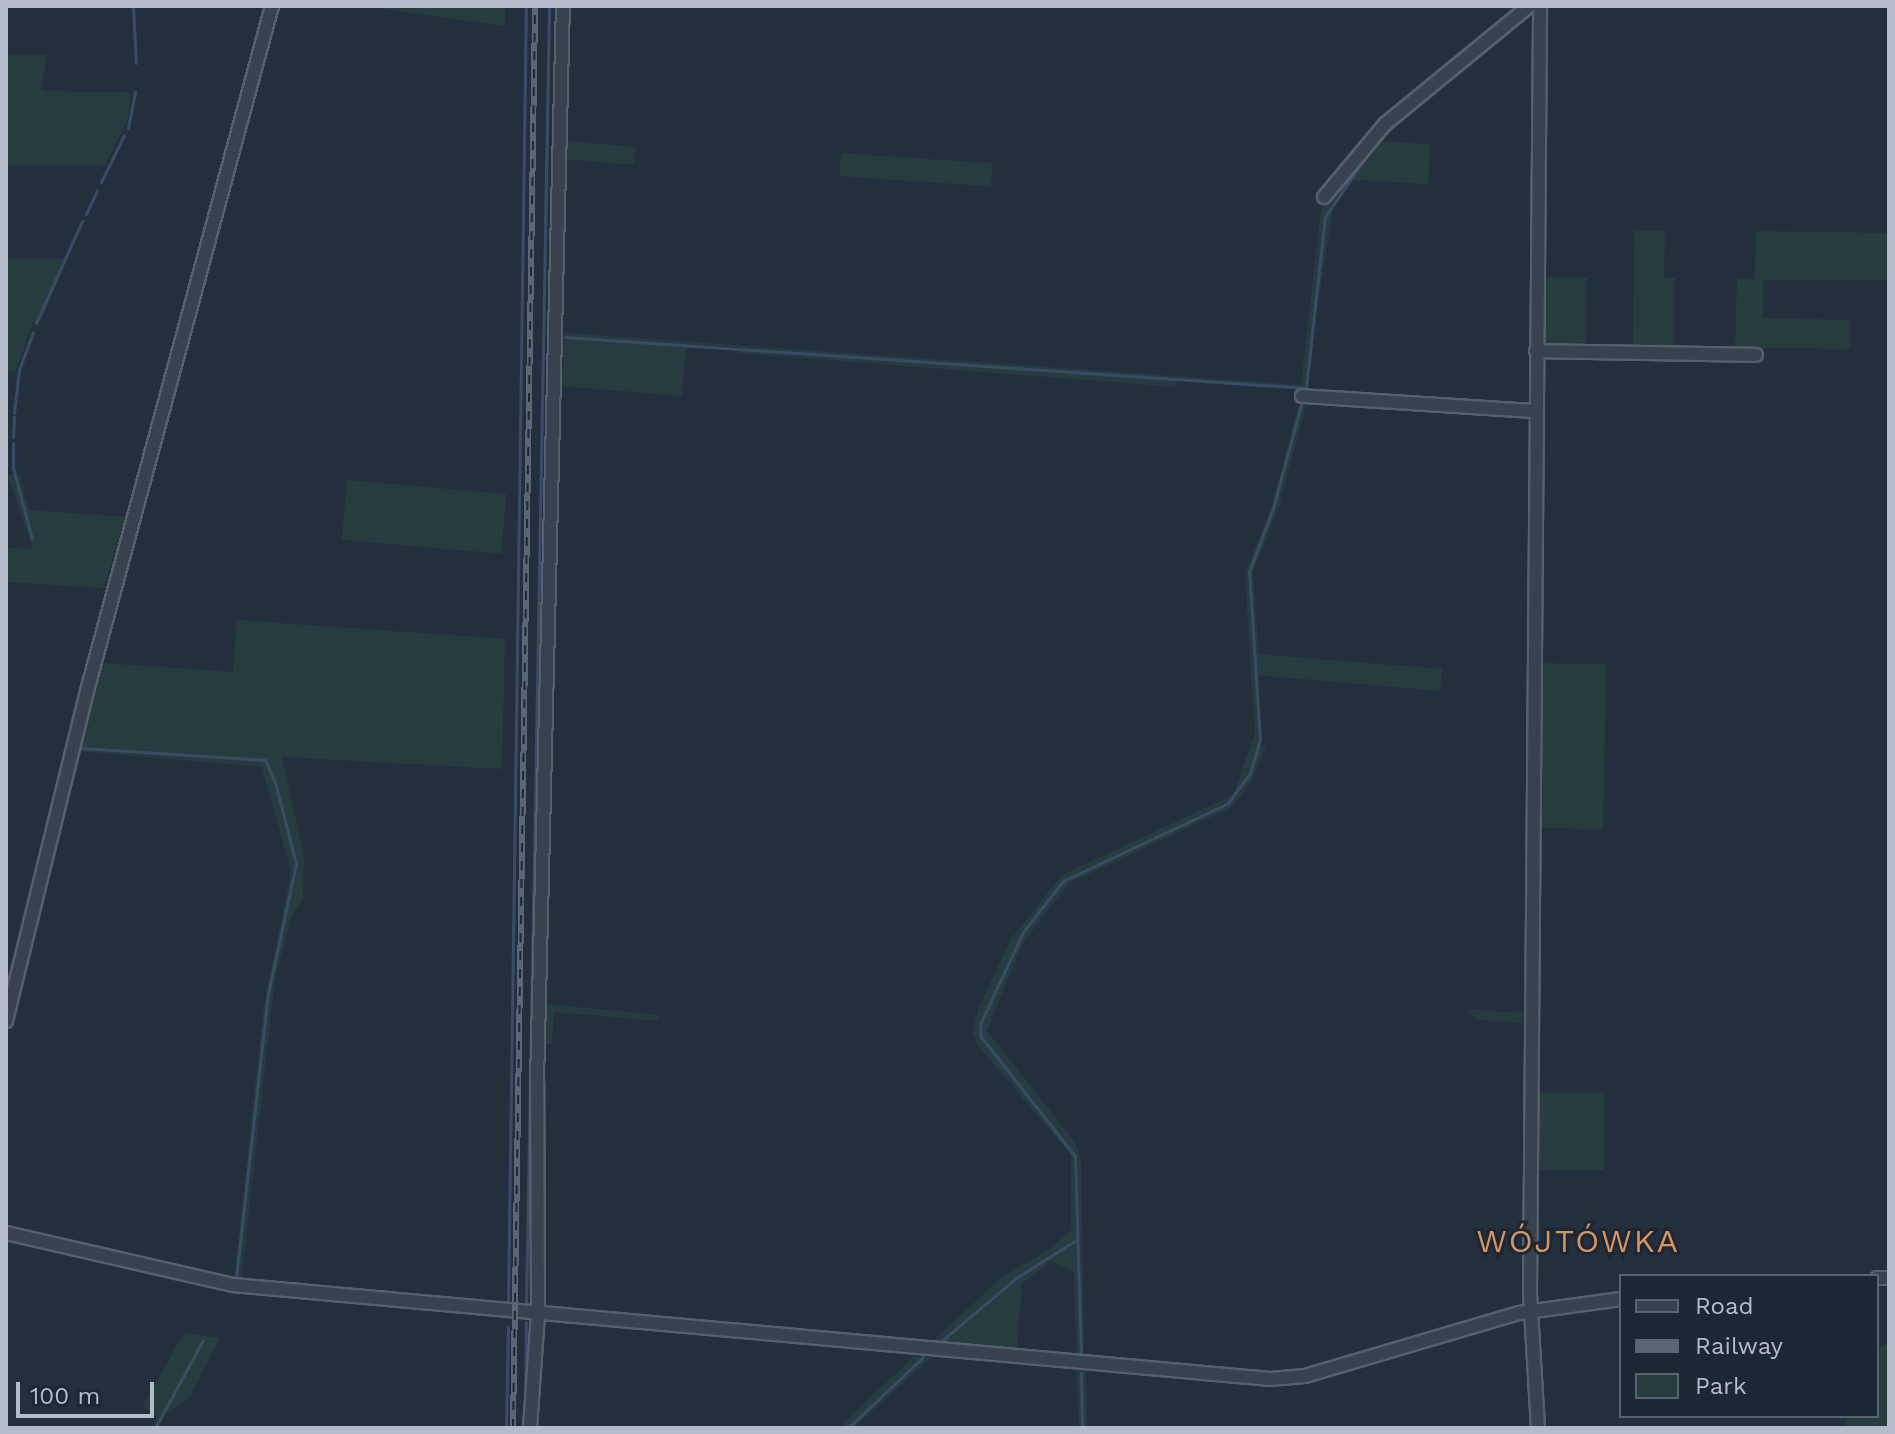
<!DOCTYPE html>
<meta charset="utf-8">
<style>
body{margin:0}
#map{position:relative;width:1895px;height:1434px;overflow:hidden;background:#242f3e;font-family:"Work Sans",sans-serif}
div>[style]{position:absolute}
.green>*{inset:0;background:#263c3f;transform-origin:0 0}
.stream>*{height:3px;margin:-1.5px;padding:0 1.5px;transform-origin:1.5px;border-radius:1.5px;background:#394c67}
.roads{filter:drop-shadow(2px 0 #565f6c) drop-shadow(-2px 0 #565f6c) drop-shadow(0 2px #565f6c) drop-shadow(0 -2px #565f6c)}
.minor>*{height:12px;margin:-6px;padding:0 6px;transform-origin:6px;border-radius:6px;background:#38414e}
.rail>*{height:6px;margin-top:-3px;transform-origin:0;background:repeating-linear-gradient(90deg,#1d2633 0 9px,#5a6575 0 18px);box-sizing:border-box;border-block:2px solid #5a6575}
span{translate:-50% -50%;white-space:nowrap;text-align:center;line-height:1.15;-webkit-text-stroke:6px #1d2633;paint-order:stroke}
.quarter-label{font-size:32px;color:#d59563;letter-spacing:2px}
.frame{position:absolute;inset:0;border:8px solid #b4bcc9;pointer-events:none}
.legend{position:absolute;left:1619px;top:1274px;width:260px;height:144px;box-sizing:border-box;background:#1d2633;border:2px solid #59626f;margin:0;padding:10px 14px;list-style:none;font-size:24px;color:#b4bcc9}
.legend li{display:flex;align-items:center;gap:16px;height:40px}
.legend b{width:40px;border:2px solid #59626f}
.scale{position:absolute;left:16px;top:1382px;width:138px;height:36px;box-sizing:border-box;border:4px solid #b4bcc9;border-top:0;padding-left:10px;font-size:24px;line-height:28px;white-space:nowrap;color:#b4bcc9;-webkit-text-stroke:6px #1d2633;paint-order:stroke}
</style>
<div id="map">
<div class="green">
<i style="clip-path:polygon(364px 6px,505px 6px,505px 26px)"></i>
<i style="clip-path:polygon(6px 55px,47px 55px,41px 91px,130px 92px,129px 116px,105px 166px,6px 165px)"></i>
<i style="left:566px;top:141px;width:70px;height:18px;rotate:5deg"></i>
<i style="clip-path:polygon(1374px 141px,1430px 144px,1428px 184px,1352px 180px,1333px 209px,1304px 392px,1300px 388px,1177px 380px,1176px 387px,738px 353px,738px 347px,686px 344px,682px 396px,561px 386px,565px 333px,1301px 385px,1321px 209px)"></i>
<i style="left:841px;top:153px;width:152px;height:23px;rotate:4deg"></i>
<i style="clip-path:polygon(1634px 230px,1665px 231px,1664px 278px,1675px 278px,1674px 347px,1633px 347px)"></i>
<i style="clip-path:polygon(1756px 231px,1889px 233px,1889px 280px,1763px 280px,1763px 318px,1851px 320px,1850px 349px,1735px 348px,1737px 279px,1755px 279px)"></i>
<i style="clip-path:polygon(6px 258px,67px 259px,41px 321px,33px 322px,16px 371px,6px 371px)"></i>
<i style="clip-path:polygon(1545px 277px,1587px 278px,1586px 347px,1552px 346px,1544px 339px)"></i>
<i style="clip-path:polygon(1300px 400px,1307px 402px,1279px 506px,1253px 572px,1259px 654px,1442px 669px,1440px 691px,1257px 675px,1260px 745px,1266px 746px,1252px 781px,1232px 807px,1069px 883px,1023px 943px,987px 1031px,1075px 1142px,1081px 1160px,1084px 1358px,1077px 1357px,1074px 1272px,1052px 1261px,1022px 1283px,1017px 1352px,929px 1345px,1002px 1277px,1052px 1248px,1071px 1229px,1071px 1155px,979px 1047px,972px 1033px,979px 1007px,1011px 939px,1062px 875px,1242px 791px,1235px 790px,1255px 733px,1245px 574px,1272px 506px)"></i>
<i style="clip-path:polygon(7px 475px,20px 475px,29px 510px,125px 517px,104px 588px,6px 582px,6px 548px,33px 549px)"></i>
<i style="left:347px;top:480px;width:160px;height:60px;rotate:5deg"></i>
<i style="clip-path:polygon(237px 620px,505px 639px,502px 769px,282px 757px,304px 856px,303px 898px,292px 915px,275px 978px,241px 1281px,234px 1280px,264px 1006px,291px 872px,262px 767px,76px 751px,103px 663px,233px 672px)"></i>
<i style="left:1537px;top:663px;width:69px;height:165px;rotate:1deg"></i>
<i style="clip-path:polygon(546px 1004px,658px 1015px,658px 1021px,554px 1012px,552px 1044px,545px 1044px)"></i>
<i style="clip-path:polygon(1467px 1009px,1523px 1013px,1523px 1023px,1476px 1020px)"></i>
<i style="left:1539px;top:1093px;width:65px;height:77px"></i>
<i style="clip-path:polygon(184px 1333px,220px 1338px,190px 1397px,164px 1415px,158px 1428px,151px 1428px,157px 1416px,143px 1406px)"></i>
<i style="clip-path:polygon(1889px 1343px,1889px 1428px,1846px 1428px,1846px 1416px,1877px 1416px,1877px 1347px)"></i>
<i style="clip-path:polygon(914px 1356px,932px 1357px,853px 1428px,839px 1428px)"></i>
<i style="clip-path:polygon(1076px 1369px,1086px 1370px,1087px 1428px,1079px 1428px)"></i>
</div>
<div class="stream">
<i style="left:133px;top:6px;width:57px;rotate:87deg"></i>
<i style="left:1418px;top:105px;width:145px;rotate:-39.4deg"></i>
<i style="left:128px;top:128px;width:37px;rotate:-79deg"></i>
<i style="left:1385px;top:133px;width:34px;rotate:-40deg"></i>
<i style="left:101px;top:182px;width:52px;rotate:-63.9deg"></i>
<i style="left:86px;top:214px;width:26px;rotate:-65deg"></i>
<i style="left:36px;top:323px;width:112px;rotate:-65.7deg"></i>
<i style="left:565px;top:337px;width:743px;rotate:3.94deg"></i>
<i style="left:1306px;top:388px;width:172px;rotate:-83.7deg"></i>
<i style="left:1325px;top:217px;width:80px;rotate:-55.7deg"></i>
<i style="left:14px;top:413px;width:43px;rotate:-83.4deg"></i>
<i style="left:19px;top:370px;width:40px;rotate:-69.8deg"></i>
<i style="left:13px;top:437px;width:20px;rotate:-87deg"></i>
<i style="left:13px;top:443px;width:25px;rotate:90deg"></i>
<i style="left:13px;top:468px;width:73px;rotate:75deg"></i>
<i style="left:80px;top:748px;width:185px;rotate:3.7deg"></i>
<i style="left:265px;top:760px;width:24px;rotate:66deg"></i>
<i style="left:275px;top:782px;width:85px;rotate:75.6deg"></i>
<i style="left:296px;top:864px;width:132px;rotate:102.2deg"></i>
<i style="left:268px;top:993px;width:286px;rotate:96.4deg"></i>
<i style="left:526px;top:1303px;width:1297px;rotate:-88.98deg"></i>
<i style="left:508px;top:1304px;width:1298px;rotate:-89.21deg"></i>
<i style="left:938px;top:1344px;width:102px;rotate:-40.2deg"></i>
<i style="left:1016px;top:1278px;width:73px;rotate:-32.2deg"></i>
<i style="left:1081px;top:1357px;width:201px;rotate:-91.7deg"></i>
<i style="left:1075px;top:1156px;width:152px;rotate:-128.3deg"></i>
<i style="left:981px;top:1037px;width:13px;rotate:-94deg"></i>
<i style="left:980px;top:1024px;width:102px;rotate:-64.9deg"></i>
<i style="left:1023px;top:932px;width:65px;rotate:-51.9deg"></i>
<i style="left:1063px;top:881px;width:181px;rotate:-25.2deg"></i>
<i style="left:1227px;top:804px;width:38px;rotate:-53deg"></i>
<i style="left:1250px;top:774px;width:35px;rotate:-74deg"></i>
<i style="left:1260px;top:740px;width:168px;rotate:-93.7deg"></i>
<i style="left:1249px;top:572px;width:68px;rotate:-69.4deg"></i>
<i style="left:1273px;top:508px;width:111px;rotate:-74.8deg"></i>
<i style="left:1081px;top:1373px;width:55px;rotate:89deg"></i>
<i style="left:525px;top:1414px;width:92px;rotate:-89.4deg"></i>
<i style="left:155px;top:1428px;width:100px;rotate:-61.4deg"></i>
<i style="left:506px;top:1428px;width:101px;rotate:-88.9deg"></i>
<i style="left:848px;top:1428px;width:103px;rotate:-43.4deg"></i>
</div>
<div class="roads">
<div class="minor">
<i style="left:1324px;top:197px;width:95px;rotate:-50.1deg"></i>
<i style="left:1385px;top:124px;width:186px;rotate:-39.3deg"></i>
<i style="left:1536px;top:351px;width:220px;rotate:1deg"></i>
<i style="left:1302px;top:396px;width:233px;rotate:3.7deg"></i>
<i style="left:6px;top:1021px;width:351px;rotate:-76.2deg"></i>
<i style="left:90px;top:680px;width:698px;rotate:-74.89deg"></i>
<i style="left:6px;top:1233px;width:233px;rotate:12.9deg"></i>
<i style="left:233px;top:1285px;width:1041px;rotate:5.18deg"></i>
<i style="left:1270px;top:1379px;width:35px;rotate:-5deg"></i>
<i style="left:1305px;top:1376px;width:223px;rotate:-16.4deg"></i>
<i style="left:1519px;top:1313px;width:103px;rotate:-7.8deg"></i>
<i style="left:1877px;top:1278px;width:12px"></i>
<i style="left:530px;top:1428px;width:114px;rotate:-86deg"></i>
<i style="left:538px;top:1314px;width:232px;rotate:-90.2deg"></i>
<i style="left:537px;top:1082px;width:1076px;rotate:-88.62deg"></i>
<i style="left:1538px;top:1428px;width:136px;rotate:-93.4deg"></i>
<i style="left:1530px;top:1292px;width:1286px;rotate:-89.55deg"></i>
</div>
</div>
<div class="rail">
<i style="left:513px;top:1428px;width:1422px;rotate:-89.11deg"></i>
</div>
<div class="quarter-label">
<span style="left:1578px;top:1241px">WÓJTÓWKA</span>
</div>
<div class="frame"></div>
<ul class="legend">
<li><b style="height:10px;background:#38414e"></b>Road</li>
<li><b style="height:10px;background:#5a6575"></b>Railway</li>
<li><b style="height:22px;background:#263c3f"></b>Park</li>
</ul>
<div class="scale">100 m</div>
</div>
